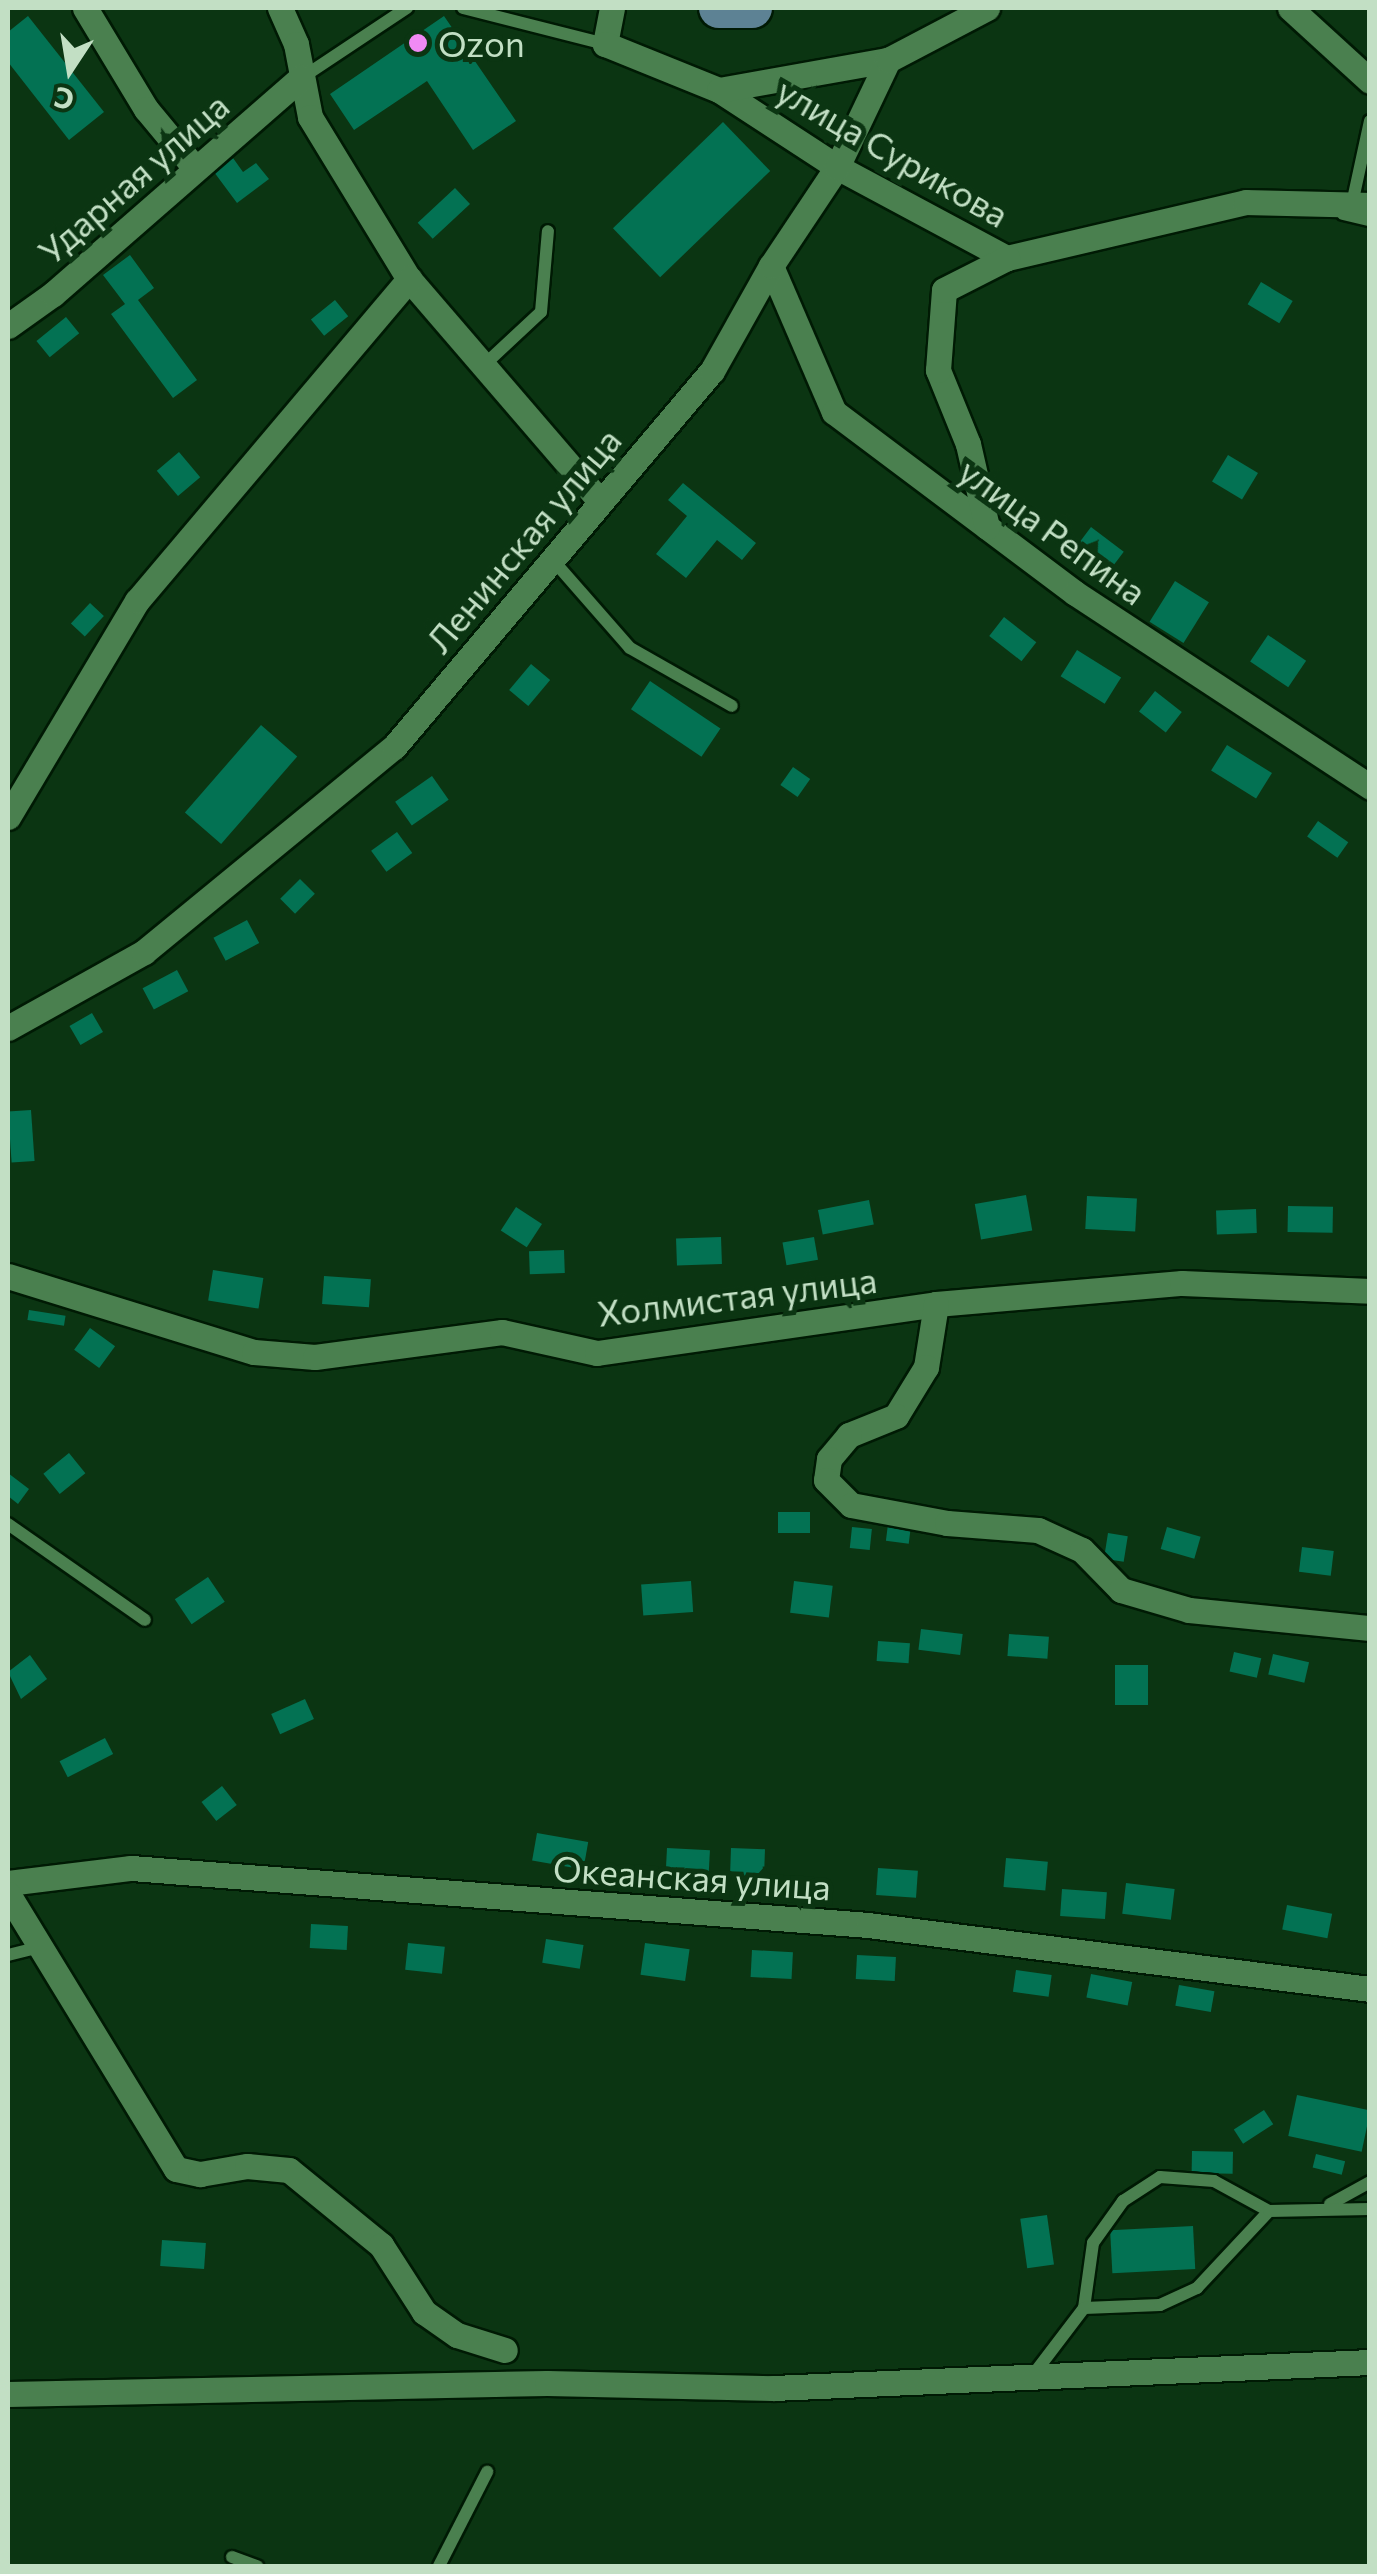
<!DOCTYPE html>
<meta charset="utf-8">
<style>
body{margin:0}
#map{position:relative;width:1377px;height:2574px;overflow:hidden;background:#0b3512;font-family:Commissioner,sans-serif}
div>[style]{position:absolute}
.building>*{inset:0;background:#037253;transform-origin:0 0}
.roads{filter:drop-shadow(2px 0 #001a04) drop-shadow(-2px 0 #001a04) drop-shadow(0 2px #001a04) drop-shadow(0 -2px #001a04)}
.lane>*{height:12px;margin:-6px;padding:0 6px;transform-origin:6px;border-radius:6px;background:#4a804f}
.street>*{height:25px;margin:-12.5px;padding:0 12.5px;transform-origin:12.5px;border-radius:12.5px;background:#4a804f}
.primary>*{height:40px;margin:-20px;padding:0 20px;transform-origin:20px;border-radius:20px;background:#5d8294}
.dots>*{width:28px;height:28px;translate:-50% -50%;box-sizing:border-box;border:5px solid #0b3512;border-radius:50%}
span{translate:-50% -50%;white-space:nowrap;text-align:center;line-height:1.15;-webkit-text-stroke:10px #0b3512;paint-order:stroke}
.poi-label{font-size:35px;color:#c2dfc4}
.left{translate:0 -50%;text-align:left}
.street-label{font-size:35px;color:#c2dfc4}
.frame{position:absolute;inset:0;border:10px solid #c2dfc4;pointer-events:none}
.north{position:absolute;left:20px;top:20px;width:100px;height:100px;-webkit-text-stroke:8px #0b3512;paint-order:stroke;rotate:192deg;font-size:28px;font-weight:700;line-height:40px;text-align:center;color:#c2dfc4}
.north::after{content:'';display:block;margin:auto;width:35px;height:45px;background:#c2dfc4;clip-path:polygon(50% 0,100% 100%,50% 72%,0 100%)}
</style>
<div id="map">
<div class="building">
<i style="clip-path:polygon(28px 16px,104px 112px,69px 140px,8px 62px,8px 32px)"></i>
<i style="clip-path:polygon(444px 16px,516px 121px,473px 150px,427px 81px,354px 130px,330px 94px)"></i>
<i style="left:723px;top:122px;width:68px;height:153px;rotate:46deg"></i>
<i style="clip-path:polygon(233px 158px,243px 172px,256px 163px,269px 179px,237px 203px,214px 172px)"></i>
<i style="left:455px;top:188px;width:22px;height:51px;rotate:47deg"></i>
<i style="clip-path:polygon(130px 255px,154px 288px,138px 300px,197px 380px,173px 398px,111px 314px,125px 304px,103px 275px)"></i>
<i style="left:1261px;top:282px;width:37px;height:26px;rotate:31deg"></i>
<i style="left:335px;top:300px;width:21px;height:31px;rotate:51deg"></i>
<i style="left:66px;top:317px;width:21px;height:38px;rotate:51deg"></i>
<i style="left:179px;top:452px;width:33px;height:29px;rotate:50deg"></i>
<i style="left:1228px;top:455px;width:35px;height:31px;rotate:31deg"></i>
<i style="clip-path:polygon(683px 483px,756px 543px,742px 560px,717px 540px,686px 578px,656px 554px,687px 516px,668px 500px)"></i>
<i style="left:1091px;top:527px;width:41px;height:25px;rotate:37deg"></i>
<i style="left:1175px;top:581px;width:40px;height:48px;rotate:32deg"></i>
<i style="left:90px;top:603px;width:19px;height:28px;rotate:43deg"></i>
<i style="left:1004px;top:617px;width:41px;height:24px;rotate:38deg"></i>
<i style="left:1268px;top:635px;width:46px;height:32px;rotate:34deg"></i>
<i style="left:1077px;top:650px;width:52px;height:31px;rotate:32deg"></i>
<i style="left:531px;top:664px;width:25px;height:34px;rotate:40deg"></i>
<i style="left:650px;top:681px;width:85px;height:34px;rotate:34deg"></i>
<i style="left:1155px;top:691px;width:34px;height:26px;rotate:38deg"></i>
<i style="left:261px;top:725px;width:48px;height:116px;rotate:41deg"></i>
<i style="left:1227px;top:745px;width:53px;height:30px;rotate:32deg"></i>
<i style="left:793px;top:767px;width:21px;height:22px;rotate:35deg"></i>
<i style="left:432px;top:776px;width:29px;height:45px;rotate:55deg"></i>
<i style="left:1318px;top:821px;width:37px;height:19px;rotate:35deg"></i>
<i style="left:397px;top:832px;width:26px;height:32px;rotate:54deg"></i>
<i style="left:300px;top:879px;width:21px;height:28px;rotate:45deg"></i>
<i style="left:247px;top:920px;width:26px;height:38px;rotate:62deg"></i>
<i style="left:177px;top:970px;width:24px;height:39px;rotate:62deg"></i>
<i style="left:92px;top:1013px;width:22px;height:26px;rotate:60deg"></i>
<i style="left:31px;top:1110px;width:51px;height:23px;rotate:86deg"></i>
<i style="left:1026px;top:1195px;width:36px;height:52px;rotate:80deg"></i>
<i style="left:1087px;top:1196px;width:50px;height:33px;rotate:3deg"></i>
<i style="left:869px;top:1200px;width:25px;height:52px;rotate:79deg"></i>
<i style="left:1288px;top:1206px;width:45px;height:26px;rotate:1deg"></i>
<i style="left:516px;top:1207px;width:31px;height:28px;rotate:33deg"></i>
<i style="left:1256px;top:1209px;width:24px;height:40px;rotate:88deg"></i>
<i style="left:721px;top:1237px;width:27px;height:45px;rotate:88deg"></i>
<i style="left:814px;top:1237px;width:23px;height:32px;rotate:80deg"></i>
<i style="left:564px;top:1250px;width:23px;height:35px;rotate:88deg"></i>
<i style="left:213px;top:1270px;width:51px;height:31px;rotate:9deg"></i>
<i style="left:324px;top:1276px;width:47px;height:28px;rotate:4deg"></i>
<i style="left:29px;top:1310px;width:37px;height:10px;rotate:9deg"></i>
<i style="left:90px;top:1328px;width:31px;height:27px;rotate:36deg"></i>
<i style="left:69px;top:1453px;width:26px;height:33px;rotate:51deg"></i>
<i style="clip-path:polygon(8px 1473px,29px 1489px,18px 1504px,8px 1496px)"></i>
<i style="left:778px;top:1512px;width:32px;height:21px"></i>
<i style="left:888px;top:1524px;width:23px;height:17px;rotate:7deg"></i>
<i style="left:852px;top:1527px;width:20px;height:21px;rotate:6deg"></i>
<i style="left:1167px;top:1527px;width:35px;height:23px;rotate:16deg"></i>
<i style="left:1108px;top:1533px;width:20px;height:26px;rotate:9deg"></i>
<i style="left:1302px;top:1547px;width:32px;height:25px;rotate:7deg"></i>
<i style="left:208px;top:1577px;width:30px;height:40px;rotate:56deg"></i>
<i style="left:691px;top:1581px;width:31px;height:50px;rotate:86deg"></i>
<i style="left:794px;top:1581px;width:39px;height:32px;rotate:7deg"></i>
<i style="left:921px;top:1629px;width:42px;height:21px;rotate:7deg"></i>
<i style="left:1009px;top:1634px;width:40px;height:22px;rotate:4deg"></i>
<i style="left:878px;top:1641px;width:32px;height:20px;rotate:4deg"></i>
<i style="left:1234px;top:1652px;width:28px;height:20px;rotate:13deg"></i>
<i style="left:1273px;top:1654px;width:37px;height:21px;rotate:13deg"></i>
<i style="clip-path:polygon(30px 1655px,47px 1679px,21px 1699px,8px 1672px)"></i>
<i style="left:1148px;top:1665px;width:40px;height:33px;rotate:90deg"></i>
<i style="left:305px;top:1699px;width:22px;height:37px;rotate:66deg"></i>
<i style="left:105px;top:1738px;width:18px;height:51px;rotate:63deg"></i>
<i style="left:222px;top:1786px;width:24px;height:26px;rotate:52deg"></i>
<i style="left:537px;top:1833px;width:52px;height:28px;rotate:10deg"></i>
<i style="left:667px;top:1848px;width:43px;height:25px;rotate:3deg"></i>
<i style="left:731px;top:1848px;width:34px;height:27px;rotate:2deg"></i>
<i style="left:1006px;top:1858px;width:42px;height:29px;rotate:5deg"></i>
<i style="left:878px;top:1868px;width:40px;height:27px;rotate:4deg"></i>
<i style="left:1126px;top:1883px;width:49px;height:31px;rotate:7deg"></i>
<i style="left:1062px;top:1889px;width:45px;height:27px;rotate:4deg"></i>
<i style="left:1287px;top:1905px;width:46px;height:25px;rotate:11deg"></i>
<i style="left:311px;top:1924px;width:37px;height:24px;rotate:3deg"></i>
<i style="left:546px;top:1939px;width:38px;height:24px;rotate:9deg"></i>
<i style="left:408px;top:1943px;width:37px;height:27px;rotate:6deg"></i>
<i style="left:645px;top:1943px;width:45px;height:32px;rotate:8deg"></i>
<i style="left:752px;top:1950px;width:41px;height:27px;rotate:3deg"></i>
<i style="left:857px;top:1955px;width:39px;height:24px;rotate:3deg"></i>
<i style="left:1016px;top:1970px;width:36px;height:22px;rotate:8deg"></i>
<i style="left:1091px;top:1974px;width:42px;height:24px;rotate:11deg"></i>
<i style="left:1179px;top:1985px;width:36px;height:21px;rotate:10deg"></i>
<i style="left:1297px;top:2095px;width:75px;height:42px;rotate:12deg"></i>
<i style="left:1264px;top:2110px;width:17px;height:36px;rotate:57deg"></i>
<i style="left:1192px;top:2151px;width:41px;height:22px;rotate:1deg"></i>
<i style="left:1316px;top:2154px;width:30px;height:14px;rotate:14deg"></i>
<i style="left:1047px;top:2215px;width:50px;height:27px;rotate:82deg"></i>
<i style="left:1193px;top:2226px;width:43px;height:83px;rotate:87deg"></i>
<i style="left:162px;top:2240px;width:44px;height:26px;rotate:4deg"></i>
</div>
<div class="roads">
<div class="lane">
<i style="left:463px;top:8px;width:146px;rotate:14.2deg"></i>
<i style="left:303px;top:77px;width:125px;rotate:-33.6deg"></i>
<i style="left:1352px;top:204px;width:85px;rotate:-77.8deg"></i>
<i style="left:1343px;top:214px;width:28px;rotate:13deg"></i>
<i style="left:483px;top:366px;width:79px;rotate:-43deg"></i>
<i style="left:541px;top:312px;width:81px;rotate:-85.1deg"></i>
<i style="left:552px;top:559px;width:118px;rotate:48.8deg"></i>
<i style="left:630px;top:648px;width:117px;rotate:29.6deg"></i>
<i style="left:8px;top:1524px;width:167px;rotate:35deg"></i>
<i style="left:8px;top:1955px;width:29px;rotate:-14deg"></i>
<i style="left:1330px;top:2204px;width:46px;rotate:-28.8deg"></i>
<i style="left:1084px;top:2308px;width:66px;rotate:-82.1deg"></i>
<i style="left:1093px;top:2243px;width:52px;rotate:-54.5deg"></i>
<i style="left:1123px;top:2201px;width:44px;rotate:-33deg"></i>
<i style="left:1160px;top:2177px;width:54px;rotate:4.2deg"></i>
<i style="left:1214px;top:2181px;width:63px;rotate:28.6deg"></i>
<i style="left:1033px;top:2375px;width:84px;rotate:-52.7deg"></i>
<i style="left:1084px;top:2308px;width:76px;rotate:-2.3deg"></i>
<i style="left:1160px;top:2305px;width:41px;rotate:-24.7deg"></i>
<i style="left:1197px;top:2288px;width:105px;rotate:-46.9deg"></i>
<i style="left:1269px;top:2211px;width:101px;rotate:-1.1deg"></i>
<i style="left:232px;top:2557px;width:27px;rotate:20deg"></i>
<i style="left:439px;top:2566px;width:106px;rotate:-62.9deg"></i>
</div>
<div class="street">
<i style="left:85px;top:8px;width:118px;rotate:58.9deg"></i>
<i style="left:146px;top:109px;width:77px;rotate:50.3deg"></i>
<i style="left:280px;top:8px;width:39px;rotate:66deg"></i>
<i style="left:296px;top:44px;width:74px;rotate:79.1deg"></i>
<i style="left:310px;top:117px;width:190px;rotate:58.6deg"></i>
<i style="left:409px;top:279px;width:293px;rotate:49.3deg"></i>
<i style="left:612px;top:8px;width:37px;rotate:101deg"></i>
<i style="left:605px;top:44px;width:123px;rotate:22deg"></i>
<i style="left:719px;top:90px;width:141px;rotate:33.1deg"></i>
<i style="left:837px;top:167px;width:193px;rotate:28.2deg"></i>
<i style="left:1007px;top:258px;width:245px;rotate:-13.2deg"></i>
<i style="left:1246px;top:202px;width:124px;rotate:1.4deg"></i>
<i style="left:1290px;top:8px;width:108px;rotate:42.4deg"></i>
<i style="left:719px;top:90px;width:172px;rotate:-10.1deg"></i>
<i style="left:771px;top:266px;width:159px;rotate:66.7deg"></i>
<i style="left:834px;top:412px;width:301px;rotate:36.9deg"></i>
<i style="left:1075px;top:593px;width:353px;rotate:33.3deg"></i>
<i style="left:8px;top:326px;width:55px;rotate:-35.4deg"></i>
<i style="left:53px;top:294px;width:329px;rotate:-41.1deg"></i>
<i style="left:987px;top:527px;width:85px;rotate:-102.9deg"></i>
<i style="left:968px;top:444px;width:80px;rotate:-112.1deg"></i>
<i style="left:938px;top:370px;width:80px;rotate:-85.7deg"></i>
<i style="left:944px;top:290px;width:71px;rotate:-26.9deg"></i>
<i style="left:8px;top:817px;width:252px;rotate:-59.2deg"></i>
<i style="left:137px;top:601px;width:422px;rotate:-49.8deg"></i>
<i style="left:8px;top:1028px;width:156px;rotate:-29.2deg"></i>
<i style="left:144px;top:952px;width:323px;rotate:-39.4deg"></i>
<i style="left:394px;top:747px;width:492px;rotate:-49.8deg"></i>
<i style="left:712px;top:371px;width:120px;rotate:-60.7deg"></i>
<i style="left:771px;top:266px;width:119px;rotate:-56.3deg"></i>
<i style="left:837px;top:167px;width:119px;rotate:-64.5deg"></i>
<i style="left:888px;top:60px;width:112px;rotate:-27.7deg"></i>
<i style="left:8px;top:1276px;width:257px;rotate:17.2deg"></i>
<i style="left:254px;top:1352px;width:61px;rotate:4.7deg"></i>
<i style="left:315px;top:1357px;width:189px;rotate:-7.6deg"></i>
<i style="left:502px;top:1332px;width:97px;rotate:12.5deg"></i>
<i style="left:597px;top:1353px;width:343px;rotate:-8.2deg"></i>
<i style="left:936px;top:1304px;width:247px;rotate:-4.9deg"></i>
<i style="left:1182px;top:1283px;width:188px;rotate:2.4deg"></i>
<i style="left:936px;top:1304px;width:64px;rotate:99deg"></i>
<i style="left:926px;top:1367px;width:57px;rotate:121.5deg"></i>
<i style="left:896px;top:1416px;width:51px;rotate:158deg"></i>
<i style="left:849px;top:1435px;width:31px;rotate:130deg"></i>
<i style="left:829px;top:1459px;width:21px;rotate:98deg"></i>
<i style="left:826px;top:1480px;width:35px;rotate:45deg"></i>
<i style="left:851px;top:1505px;width:98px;rotate:10.6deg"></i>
<i style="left:947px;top:1523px;width:91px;rotate:4.4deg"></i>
<i style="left:1038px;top:1530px;width:48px;rotate:24.4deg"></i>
<i style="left:1082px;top:1550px;width:56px;rotate:45.7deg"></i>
<i style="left:1121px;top:1590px;width:71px;rotate:16.4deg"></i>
<i style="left:1189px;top:1610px;width:182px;rotate:5.7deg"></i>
<i style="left:8px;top:1883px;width:124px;rotate:-7deg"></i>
<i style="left:131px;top:1868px;width:739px;rotate:4.42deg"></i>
<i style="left:868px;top:1925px;width:506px;rotate:7.27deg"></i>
<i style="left:8px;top:1894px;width:322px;rotate:58.6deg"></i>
<i style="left:176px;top:2169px;width:25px;rotate:12deg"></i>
<i style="left:200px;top:2174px;width:48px;rotate:-9.7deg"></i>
<i style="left:247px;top:2166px;width:42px;rotate:5.4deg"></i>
<i style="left:289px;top:2170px;width:119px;rotate:39.2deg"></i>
<i style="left:381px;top:2245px;width:80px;rotate:57.3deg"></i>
<i style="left:424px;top:2312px;width:40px;rotate:34.9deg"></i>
<i style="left:457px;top:2335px;width:50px;rotate:17.4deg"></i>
<i style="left:8px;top:2394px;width:539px;rotate:-1.17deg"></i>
<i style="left:547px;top:2383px;width:226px;rotate:1.3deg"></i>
<i style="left:773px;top:2388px;width:598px;rotate:-2.49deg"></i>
</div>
<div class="primary">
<i style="left:719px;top:8px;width:33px"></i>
</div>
</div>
<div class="dots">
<i style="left:418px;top:43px;background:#f18af4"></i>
</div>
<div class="poi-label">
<span class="left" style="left:438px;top:43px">Ozon</span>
</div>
<div class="street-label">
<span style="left:893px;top:152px;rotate:30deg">улица Сурикова</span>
<span style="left:133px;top:178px;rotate:-41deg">Ударная улица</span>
<span style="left:1053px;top:531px;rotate:36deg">улица Репина</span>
<span style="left:523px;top:540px;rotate:-50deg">Ленинская улица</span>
<span style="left:737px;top:1296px;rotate:-7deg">Холмистая улица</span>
<span style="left:692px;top:1877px;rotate:4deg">Океанская улица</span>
</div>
<div class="frame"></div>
<div class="north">С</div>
</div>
